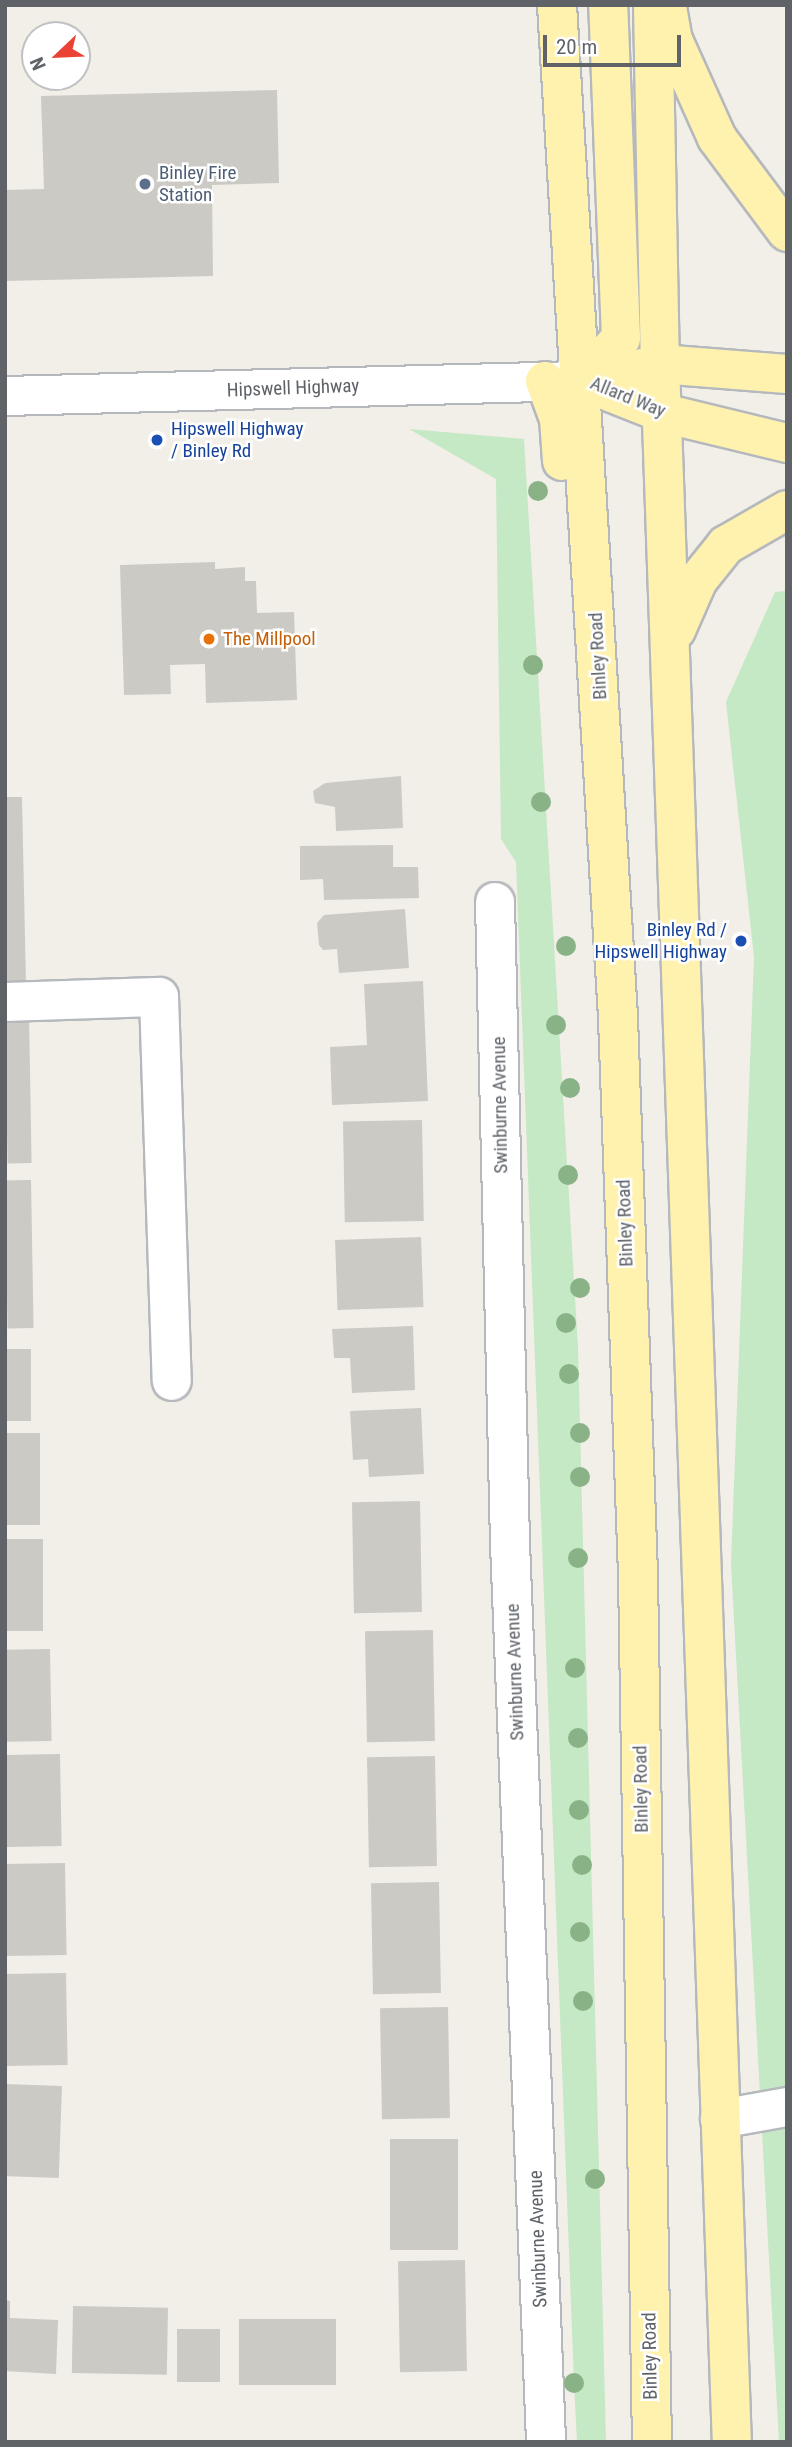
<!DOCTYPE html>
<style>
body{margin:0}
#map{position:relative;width:792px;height:2447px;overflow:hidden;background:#f1efe8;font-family:"Roboto Condensed",sans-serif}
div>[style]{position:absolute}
.green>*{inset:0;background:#c5e8c5}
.building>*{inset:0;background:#cccac5;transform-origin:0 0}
.roads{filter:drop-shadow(2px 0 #b5b8bc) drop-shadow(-2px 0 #b5b8bc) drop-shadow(0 2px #b5b8bc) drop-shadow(0 -2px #b5b8bc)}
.minor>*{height:38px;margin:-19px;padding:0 19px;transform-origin:19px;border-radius:19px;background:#fff}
.major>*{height:38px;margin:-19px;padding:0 19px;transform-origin:19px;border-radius:19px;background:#fff2af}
.trees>*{width:20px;height:20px;margin:-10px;border-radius:50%;background:#89b387}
.dots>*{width:19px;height:19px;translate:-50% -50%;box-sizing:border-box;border:4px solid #fff;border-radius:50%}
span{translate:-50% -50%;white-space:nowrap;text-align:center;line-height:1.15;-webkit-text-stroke:5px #fff;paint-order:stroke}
.service-label{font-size:19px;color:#4e5e75}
.left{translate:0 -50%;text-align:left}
.street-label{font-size:19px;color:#5f6368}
.transit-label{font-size:19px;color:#164399}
.right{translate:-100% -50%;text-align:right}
.food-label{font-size:19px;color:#c56008}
.frame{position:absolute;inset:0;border:7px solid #5f6368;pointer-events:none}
.north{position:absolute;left:21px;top:21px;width:70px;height:70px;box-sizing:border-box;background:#fff;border:2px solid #bfc1c3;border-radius:50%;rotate:247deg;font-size:19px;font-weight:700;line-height:28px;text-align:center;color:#5f6368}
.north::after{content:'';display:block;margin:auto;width:24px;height:32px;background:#ea4335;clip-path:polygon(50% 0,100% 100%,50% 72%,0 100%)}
.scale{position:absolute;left:543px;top:35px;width:138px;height:32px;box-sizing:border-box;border:4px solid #5f6368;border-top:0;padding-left:9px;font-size:21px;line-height:24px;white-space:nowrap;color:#5f6368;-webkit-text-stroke:5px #fff;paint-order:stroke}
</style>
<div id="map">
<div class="green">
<i style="clip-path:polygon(409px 429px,524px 439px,578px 1348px,606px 2442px,577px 2442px,574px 2383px,516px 862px,501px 839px,496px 479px)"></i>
<i style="clip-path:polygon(787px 591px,787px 2442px,779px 2442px,731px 1564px,754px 957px,726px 702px,775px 592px)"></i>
</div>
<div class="building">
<i style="clip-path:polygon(277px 90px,279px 183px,212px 185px,213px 276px,5px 281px,5px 190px,44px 189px,41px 96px)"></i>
<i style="clip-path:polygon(215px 562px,215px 569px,245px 567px,245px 581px,256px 581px,257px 613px,294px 612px,297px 700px,206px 703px,205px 664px,170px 665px,171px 694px,124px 695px,120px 565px)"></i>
<i style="clip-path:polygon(401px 776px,403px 828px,336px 831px,335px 807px,315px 803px,313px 791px,325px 783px)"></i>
<i style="clip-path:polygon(5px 797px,22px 797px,26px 986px,5px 986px)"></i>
<i style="clip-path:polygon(393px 845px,393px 867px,418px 867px,419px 898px,324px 900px,323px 879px,300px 880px,300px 846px)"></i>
<i style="clip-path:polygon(405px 909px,409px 968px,339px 973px,337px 949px,323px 950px,319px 945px,317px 923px,324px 915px)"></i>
<i style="clip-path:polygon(423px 981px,428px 1101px,332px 1105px,330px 1047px,367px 1045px,364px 984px)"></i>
<i style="left:29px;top:1015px;width:148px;height:24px;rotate:89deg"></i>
<i style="left:422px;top:1120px;width:101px;height:79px;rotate:89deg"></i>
<i style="left:31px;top:1180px;width:148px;height:26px;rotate:89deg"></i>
<i style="left:421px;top:1237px;width:70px;height:86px;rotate:88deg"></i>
<i style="clip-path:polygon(413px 1326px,415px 1390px,352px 1393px,350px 1358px,334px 1358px,332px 1329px)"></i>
<i style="left:5px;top:1349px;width:26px;height:72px"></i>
<i style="clip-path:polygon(421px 1408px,424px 1474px,369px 1477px,368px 1459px,353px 1460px,350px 1411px)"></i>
<i style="left:5px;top:1433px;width:35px;height:92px"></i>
<i style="left:420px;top:1501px;width:111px;height:68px;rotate:89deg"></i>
<i style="left:5px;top:1539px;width:38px;height:92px"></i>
<i style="left:433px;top:1630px;width:111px;height:68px;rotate:89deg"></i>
<i style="left:50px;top:1649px;width:92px;height:45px;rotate:89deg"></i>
<i style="left:60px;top:1754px;width:92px;height:55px;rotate:89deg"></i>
<i style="left:435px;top:1756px;width:110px;height:68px;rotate:89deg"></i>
<i style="left:65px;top:1863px;width:92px;height:60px;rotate:89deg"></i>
<i style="left:439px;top:1882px;width:111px;height:68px;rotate:89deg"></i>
<i style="left:66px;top:1973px;width:92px;height:61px;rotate:89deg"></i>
<i style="left:448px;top:2007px;width:111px;height:68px;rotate:89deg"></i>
<i style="left:5px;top:2084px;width:57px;height:92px;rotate:2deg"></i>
<i style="left:390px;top:2139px;width:68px;height:111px"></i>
<i style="left:465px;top:2260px;width:111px;height:67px;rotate:89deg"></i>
<i style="clip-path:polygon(5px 2300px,10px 2301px,10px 2318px,58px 2320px,56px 2374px,5px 2371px)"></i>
<i style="left:73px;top:2306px;width:95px;height:67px;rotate:1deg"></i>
<i style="left:239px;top:2319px;width:97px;height:66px"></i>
<i style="left:177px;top:2329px;width:43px;height:53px"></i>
</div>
<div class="roads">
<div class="minor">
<i style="left:5px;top:396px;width:572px;rotate:-1.5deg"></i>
<i style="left:495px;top:902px;width:642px;rotate:88.66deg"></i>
<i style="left:510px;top:1544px;width:899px;rotate:87.7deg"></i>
<i style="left:5px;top:1002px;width:154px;rotate:-1.9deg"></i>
<i style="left:159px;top:997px;width:384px;rotate:88.1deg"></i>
<i style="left:720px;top:2119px;width:68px;rotate:-10.2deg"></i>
</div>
<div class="major">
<i style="left:557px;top:5px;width:1015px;rotate:86.55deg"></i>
<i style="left:618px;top:1018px;width:556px;rotate:87.94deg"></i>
<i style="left:638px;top:1574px;width:868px;rotate:89.08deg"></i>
<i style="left:653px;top:5px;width:359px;rotate:88.9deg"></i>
<i style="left:660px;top:364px;width:2079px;rotate:88.02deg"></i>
<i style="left:667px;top:7px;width:34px;rotate:80deg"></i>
<i style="left:673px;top:40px;width:107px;rotate:65.8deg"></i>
<i style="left:717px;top:138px;width:117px;rotate:53.3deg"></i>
<i style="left:545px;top:381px;width:40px;rotate:69.8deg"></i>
<i style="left:559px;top:419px;width:42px;rotate:85.9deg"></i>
<i style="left:582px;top:381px;width:58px;rotate:-47.8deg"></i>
<i style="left:621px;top:338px;width:333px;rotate:-92.2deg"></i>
<i style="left:582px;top:381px;width:87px;rotate:21.6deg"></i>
<i style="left:663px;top:413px;width:128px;rotate:13.6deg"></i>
<i style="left:582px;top:381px;width:80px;rotate:-12.3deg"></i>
<i style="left:660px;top:364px;width:127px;rotate:4.5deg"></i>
<i style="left:676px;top:630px;width:55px;rotate:-66.3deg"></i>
<i style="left:698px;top:580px;width:45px;rotate:-51.3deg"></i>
<i style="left:726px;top:545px;width:70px;rotate:-29.8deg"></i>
</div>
</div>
<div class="trees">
<i style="left:538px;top:491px"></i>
<i style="left:533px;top:665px"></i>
<i style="left:541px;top:802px"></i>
<i style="left:566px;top:946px"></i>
<i style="left:556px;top:1025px"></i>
<i style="left:570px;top:1088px"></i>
<i style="left:568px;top:1175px"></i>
<i style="left:580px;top:1288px"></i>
<i style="left:566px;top:1323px"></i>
<i style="left:569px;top:1374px"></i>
<i style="left:580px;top:1433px"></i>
<i style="left:580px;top:1477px"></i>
<i style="left:578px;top:1558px"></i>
<i style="left:575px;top:1668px"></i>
<i style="left:578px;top:1738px"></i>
<i style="left:579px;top:1810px"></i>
<i style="left:582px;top:1865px"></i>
<i style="left:580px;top:1932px"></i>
<i style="left:583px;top:2001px"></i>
<i style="left:595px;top:2179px"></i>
<i style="left:574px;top:2383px"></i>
</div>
<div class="dots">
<i style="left:145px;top:184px;background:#5c6f8a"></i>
<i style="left:157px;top:440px;background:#1a4fb4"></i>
<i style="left:209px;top:639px;background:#e8710a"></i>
<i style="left:741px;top:941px;background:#1a4fb4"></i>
</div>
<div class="service-label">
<span class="left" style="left:159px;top:184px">Binley Fire<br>Station</span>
</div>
<div class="street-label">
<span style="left:293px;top:388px;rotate:-2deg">Hipswell Highway</span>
<span style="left:628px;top:397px;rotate:22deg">Allard Way</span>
<span style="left:598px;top:656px;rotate:-93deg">Binley Road</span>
<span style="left:500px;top:1105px;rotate:-91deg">Swinburne Avenue</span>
<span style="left:625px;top:1223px;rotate:-92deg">Binley Road</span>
<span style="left:515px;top:1672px;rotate:-92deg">Swinburne Avenue</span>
<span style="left:641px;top:1789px;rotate:-91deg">Binley Road</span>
<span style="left:538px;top:2239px;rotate:-92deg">Swinburne Avenue</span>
<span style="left:650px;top:2356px;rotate:-91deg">Binley Road</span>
</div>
<div class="transit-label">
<span class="left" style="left:171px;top:440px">Hipswell Highway<br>/ Binley Rd</span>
<span class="right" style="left:727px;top:941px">Binley Rd /<br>Hipswell Highway</span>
</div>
<div class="food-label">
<span class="left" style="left:223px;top:639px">The Millpool</span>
</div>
<div class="frame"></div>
<div class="north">N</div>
<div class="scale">20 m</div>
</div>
